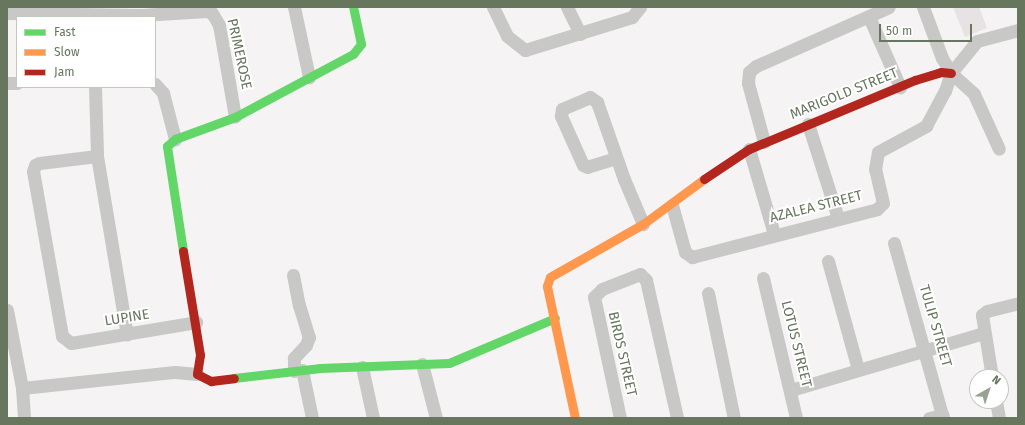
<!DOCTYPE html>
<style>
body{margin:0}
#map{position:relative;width:1025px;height:425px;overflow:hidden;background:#f5f3f4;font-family:"Fira Sans",sans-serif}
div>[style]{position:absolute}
.green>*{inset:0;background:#e7e2e4}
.street>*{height:13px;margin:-6.5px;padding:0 6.5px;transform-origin:6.5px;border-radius:6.5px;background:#c8c8c7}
.fast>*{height:9px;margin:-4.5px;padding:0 4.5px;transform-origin:4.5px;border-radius:4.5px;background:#63d668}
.slow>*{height:9px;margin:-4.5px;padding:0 4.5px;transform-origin:4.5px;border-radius:4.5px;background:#ff974d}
.jam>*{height:9px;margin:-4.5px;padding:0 4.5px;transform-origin:4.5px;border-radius:4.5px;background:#b3261e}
span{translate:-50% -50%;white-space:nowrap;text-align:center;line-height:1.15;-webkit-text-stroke:4px #fff;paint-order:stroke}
.street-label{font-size:14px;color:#66775e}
.frame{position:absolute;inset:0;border:8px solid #66775e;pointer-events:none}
.legend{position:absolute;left:16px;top:16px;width:140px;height:72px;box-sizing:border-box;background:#fff;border:1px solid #c2c9bf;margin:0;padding:5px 7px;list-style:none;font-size:12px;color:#66775e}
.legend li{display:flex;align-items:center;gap:8px;height:20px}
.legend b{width:20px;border:1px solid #c2c9bf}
.north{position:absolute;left:969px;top:369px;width:40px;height:40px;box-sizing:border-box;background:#fff;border:1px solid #c2c9bf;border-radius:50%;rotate:39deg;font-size:11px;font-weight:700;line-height:16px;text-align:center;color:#66775e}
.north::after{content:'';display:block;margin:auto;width:14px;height:18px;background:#98a292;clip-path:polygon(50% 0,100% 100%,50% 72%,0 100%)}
.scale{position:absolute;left:879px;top:24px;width:93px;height:18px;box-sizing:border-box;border:2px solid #66775e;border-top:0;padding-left:5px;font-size:12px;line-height:14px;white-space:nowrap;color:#66775e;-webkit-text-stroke:3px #fff;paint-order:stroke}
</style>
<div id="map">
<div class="green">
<i style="clip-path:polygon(953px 7px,979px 7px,987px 28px,965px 37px)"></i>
</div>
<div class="street">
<i style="left:294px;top:7px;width:72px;rotate:77.9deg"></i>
<i style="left:493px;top:7px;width:32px;rotate:64deg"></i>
<i style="left:507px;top:36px;width:23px;rotate:38deg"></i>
<i style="left:525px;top:50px;width:112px;rotate:-17.1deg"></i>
<i style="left:632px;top:17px;width:13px;rotate:-51deg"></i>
<i style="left:567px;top:7px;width:30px;rotate:64deg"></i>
<i style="left:923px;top:7px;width:54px;rotate:69.6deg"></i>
<i style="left:942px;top:58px;width:17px;rotate:59deg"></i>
<i style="left:951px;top:73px;width:31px;rotate:42deg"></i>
<i style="left:974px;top:94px;width:60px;rotate:65.6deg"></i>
<i style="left:7px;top:13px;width:134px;rotate:0.9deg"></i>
<i style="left:141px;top:15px;width:66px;rotate:-3.5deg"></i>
<i style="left:207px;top:11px;width:5px;rotate:22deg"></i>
<i style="left:212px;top:13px;width:14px;rotate:60deg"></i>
<i style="left:219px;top:25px;width:93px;rotate:80.1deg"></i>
<i style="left:869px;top:17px;width:77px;rotate:66.1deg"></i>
<i style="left:7px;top:83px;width:10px"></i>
<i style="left:155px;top:84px;width:12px;rotate:48deg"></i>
<i style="left:163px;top:93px;width:48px;rotate:75.4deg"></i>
<i style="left:95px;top:87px;width:69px;rotate:88.3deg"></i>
<i style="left:97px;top:156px;width:181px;rotate:80.5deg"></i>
<i style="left:808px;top:124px;width:99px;rotate:72.3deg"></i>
<i style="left:764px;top:142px;width:61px;rotate:-105.2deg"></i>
<i style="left:748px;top:83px;width:11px;rotate:-85deg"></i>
<i style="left:749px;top:72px;width:9px;rotate:-41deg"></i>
<i style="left:756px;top:66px;width:145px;rotate:-23.9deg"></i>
<i style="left:749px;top:149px;width:89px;rotate:73.6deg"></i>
<i style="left:97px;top:156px;width:58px;rotate:173.1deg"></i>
<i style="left:39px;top:163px;width:4px;rotate:153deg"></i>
<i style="left:35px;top:165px;width:6px;rotate:108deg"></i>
<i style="left:33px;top:171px;width:168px;rotate:80deg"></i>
<i style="left:62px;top:336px;width:11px;rotate:38deg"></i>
<i style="left:71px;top:343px;width:127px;rotate:-9.5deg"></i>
<i style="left:616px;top:158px;width:30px;rotate:163deg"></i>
<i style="left:587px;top:167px;width:4px;rotate:-153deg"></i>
<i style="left:583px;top:165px;width:54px;rotate:-114.2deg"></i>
<i style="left:561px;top:116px;width:7px;rotate:-82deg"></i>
<i style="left:562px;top:109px;width:30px;rotate:-23deg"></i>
<i style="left:590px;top:97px;width:9px;rotate:36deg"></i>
<i style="left:597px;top:102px;width:82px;rotate:70.7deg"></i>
<i style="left:624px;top:179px;width:49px;rotate:67.1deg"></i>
<i style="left:672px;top:205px;width:49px;rotate:74.5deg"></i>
<i style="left:685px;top:252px;width:9px;rotate:36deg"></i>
<i style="left:692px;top:257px;width:191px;rotate:-14.5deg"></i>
<i style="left:877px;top:209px;width:8px;rotate:-45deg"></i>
<i style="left:883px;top:203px;width:35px;rotate:-103deg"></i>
<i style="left:875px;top:169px;width:17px;rotate:-80deg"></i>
<i style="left:878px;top:152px;width:55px;rotate:-28.4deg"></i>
<i style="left:926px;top:126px;width:40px;rotate:-62deg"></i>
<i style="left:945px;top:91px;width:19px;rotate:-72deg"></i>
<i style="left:951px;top:73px;width:41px;rotate:-50.9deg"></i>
<i style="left:977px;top:41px;width:42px;rotate:-15deg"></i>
<i style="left:894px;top:243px;width:182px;rotate:74.4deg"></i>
<i style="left:828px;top:261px;width:112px;rotate:74.5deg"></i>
<i style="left:293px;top:275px;width:31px;rotate:79deg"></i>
<i style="left:299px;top:305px;width:34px;rotate:73deg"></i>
<i style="left:309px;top:337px;width:9px;rotate:111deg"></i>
<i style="left:306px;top:345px;width:18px;rotate:133deg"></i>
<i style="left:294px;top:358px;width:13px;rotate:90deg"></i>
<i style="left:763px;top:278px;width:144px;rotate:76.7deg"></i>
<i style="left:708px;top:293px;width:128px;rotate:78.3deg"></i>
<i style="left:7px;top:310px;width:79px;rotate:79.1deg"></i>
<i style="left:22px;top:388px;width:30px;rotate:86deg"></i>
<i style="left:422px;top:364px;width:56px;rotate:75.5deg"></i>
<i style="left:362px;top:367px;width:52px;rotate:77.8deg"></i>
<i style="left:302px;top:370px;width:49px;rotate:78.2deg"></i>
<i style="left:992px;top:377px;width:63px;rotate:-99.2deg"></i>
<i style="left:982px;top:315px;width:6px;rotate:-39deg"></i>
<i style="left:987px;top:311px;width:32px;rotate:-14deg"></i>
<i style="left:22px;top:388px;width:154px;rotate:-6deg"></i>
<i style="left:175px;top:372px;width:22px;rotate:5deg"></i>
<i style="left:791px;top:390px;width:201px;rotate:-16.5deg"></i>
<i style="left:996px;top:401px;width:17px;rotate:80deg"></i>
<i style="left:620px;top:418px;width:124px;rotate:-102.1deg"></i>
<i style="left:594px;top:297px;width:11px;rotate:-45deg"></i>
<i style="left:602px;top:289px;width:41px;rotate:-21.5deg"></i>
<i style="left:640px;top:274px;width:8px;rotate:45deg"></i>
<i style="left:646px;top:280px;width:141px;rotate:77.3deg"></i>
<i style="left:929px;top:418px;width:14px;rotate:-12deg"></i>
</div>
<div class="fast">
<i style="left:183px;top:251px;width:106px;rotate:-98.7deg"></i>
<i style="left:167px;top:146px;width:11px;rotate:-41deg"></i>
<i style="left:175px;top:139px;width:64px;rotate:-20.1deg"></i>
<i style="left:235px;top:117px;width:134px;rotate:-28.1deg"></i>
<i style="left:353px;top:54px;width:13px;rotate:-51deg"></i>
<i style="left:361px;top:44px;width:38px;rotate:-102deg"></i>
<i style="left:234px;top:378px;width:87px;rotate:-6.6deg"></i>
<i style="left:320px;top:368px;width:129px;rotate:-2.2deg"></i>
<i style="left:449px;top:363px;width:115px;rotate:-23deg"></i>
</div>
<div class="slow">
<i style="left:575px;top:418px;width:135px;rotate:-102deg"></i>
<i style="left:547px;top:286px;width:9px;rotate:-72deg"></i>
<i style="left:550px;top:277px;width:107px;rotate:-29.7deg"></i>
<i style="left:643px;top:224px;width:76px;rotate:-36.4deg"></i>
</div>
<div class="jam">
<i style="left:704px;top:179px;width:54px;rotate:-33.7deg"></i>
<i style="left:749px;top:149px;width:180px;rotate:-22.6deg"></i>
<i style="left:915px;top:80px;width:27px;rotate:-17deg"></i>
<i style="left:941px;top:72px;width:10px;rotate:6deg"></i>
<i style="left:183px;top:251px;width:105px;rotate:80.7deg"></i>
<i style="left:200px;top:355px;width:19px;rotate:99deg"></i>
<i style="left:197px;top:374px;width:16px;rotate:27deg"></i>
<i style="left:211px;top:381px;width:23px;rotate:-7deg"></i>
</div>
<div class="street-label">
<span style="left:239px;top:54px;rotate:78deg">PRIMEROSE</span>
<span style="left:844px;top:94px;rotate:-22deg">MARIGOLD STREET</span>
<span style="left:816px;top:207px;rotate:-14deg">AZALEA STREET</span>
<span style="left:127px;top:318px;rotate:-9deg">LUPINE</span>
<span style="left:935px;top:326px;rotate:74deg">TULIP STREET</span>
<span style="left:796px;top:344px;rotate:76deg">LOTUS STREET</span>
<span style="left:622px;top:354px;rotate:77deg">BIRDS STREET</span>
</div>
<div class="frame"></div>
<ul class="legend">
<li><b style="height:5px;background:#63d668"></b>Fast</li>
<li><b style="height:5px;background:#ff974d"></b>Slow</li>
<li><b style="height:5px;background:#b3261e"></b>Jam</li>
</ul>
<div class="north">N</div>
<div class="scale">50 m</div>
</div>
